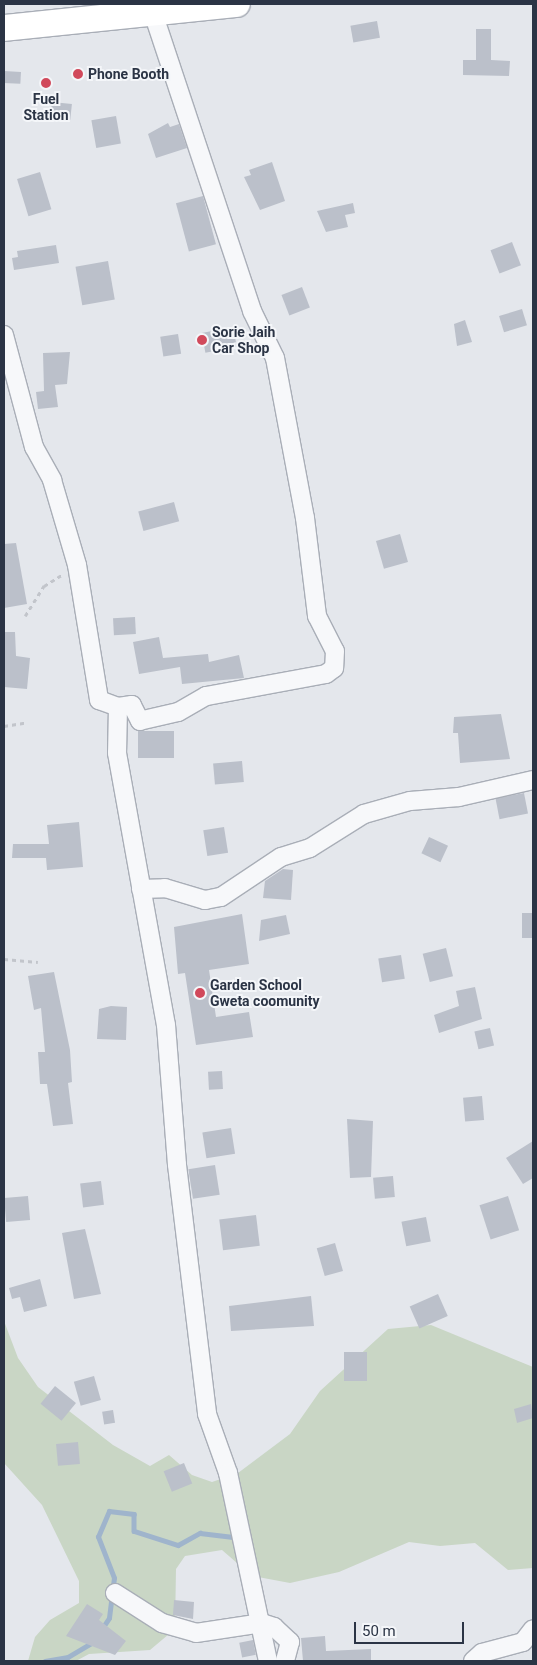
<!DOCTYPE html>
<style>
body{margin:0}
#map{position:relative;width:537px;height:1665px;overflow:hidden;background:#e4e7ec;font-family:Roboto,sans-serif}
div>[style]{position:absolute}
.green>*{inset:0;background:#c9d6c5}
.stream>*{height:4.5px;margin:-2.25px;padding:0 2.25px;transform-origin:2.25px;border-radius:2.25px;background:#9fb4cc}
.building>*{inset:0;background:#bbc0ca;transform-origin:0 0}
.path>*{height:2.5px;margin-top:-1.25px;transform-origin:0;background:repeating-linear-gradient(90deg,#c2c5cb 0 4px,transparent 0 8px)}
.roads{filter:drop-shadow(1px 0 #a9aeb7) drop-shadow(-1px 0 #a9aeb7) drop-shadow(0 1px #a9aeb7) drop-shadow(0 -1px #a9aeb7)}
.minor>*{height:18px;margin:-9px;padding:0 9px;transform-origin:9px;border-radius:9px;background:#f7f8fa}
.highway>*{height:26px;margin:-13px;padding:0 13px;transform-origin:13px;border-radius:13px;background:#fff}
.dots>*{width:14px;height:14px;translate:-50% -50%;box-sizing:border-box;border:2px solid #f4f6f9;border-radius:50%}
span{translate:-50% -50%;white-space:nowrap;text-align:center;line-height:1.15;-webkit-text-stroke:4px #f4f6f9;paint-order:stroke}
.poi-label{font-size:14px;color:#2b3445;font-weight:700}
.left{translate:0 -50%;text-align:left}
.frame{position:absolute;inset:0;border:5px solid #2b3445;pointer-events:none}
.scale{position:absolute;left:354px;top:1622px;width:110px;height:22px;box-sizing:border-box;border:2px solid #2b3445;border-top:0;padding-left:6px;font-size:15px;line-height:18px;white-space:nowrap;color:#2b3445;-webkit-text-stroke:4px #f4f6f9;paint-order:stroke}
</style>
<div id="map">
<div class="green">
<i style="clip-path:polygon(4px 1321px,18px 1358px,38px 1387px,113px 1445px,150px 1466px,169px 1455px,192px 1475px,212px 1482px,238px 1473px,290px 1434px,320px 1391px,388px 1329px,431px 1325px,533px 1367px,533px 1568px,508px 1570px,475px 1543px,440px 1546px,409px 1542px,339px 1572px,290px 1583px,252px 1576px,222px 1550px,185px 1556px,176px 1569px,175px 1629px,150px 1650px,89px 1654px,76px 1661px,28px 1661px,35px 1637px,50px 1620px,79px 1603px,79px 1581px,42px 1505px,4px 1463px)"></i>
</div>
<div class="stream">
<i style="left:101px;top:1630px;width:14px;rotate:-56deg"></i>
<i style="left:109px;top:1618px;width:40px;rotate:-82.9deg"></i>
<i style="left:114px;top:1578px;width:44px;rotate:-111.3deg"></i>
<i style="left:98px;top:1537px;width:28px;rotate:-67deg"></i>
<i style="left:109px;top:1511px;width:25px;rotate:7deg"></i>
<i style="left:134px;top:1514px;width:17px;rotate:90deg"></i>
<i style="left:134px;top:1531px;width:46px;rotate:17.7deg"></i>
<i style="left:178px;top:1545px;width:25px;rotate:-29deg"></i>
<i style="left:200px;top:1533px;width:33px;rotate:7deg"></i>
<i style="left:45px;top:1661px;width:23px;rotate:-10deg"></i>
<i style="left:68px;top:1657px;width:29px;rotate:-31deg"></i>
</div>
<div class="building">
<i style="left:377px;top:21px;width:17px;height:27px;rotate:80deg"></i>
<i style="clip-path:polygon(476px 29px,491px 29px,491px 60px,510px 61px,509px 76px,463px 75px,463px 60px,476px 60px)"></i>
<i style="left:4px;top:71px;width:17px;height:12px;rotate:3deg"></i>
<i style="left:52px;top:102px;width:20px;height:16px;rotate:6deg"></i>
<i style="left:116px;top:116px;width:28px;height:25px;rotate:80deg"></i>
<i style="clip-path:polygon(168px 123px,170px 127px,179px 124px,187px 148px,156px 158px,148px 134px)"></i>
<i style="clip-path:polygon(272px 162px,285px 201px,260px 210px,244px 177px,251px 175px,249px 170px)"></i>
<i style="left:40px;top:172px;width:39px;height:24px;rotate:73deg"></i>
<i style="left:203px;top:196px;width:50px;height:28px;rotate:75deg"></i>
<i style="clip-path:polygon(353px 203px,355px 213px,345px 215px,348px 227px,326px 232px,317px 211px)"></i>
<i style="left:512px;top:242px;width:25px;height:23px;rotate:69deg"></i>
<i style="clip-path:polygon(56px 245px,59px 263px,14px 270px,12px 258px,18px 257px,17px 251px)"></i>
<i style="left:108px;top:261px;width:39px;height:33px;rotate:80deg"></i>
<i style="left:302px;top:287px;width:22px;height:22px;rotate:69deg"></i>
<i style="left:522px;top:309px;width:17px;height:24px;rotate:73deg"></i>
<i style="clip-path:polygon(465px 320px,472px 342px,457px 346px,454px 324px)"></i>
<i style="left:233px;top:327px;width:20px;height:32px;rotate:79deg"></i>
<i style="left:178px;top:334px;width:20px;height:18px;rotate:81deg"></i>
<i style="clip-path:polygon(70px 352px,67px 384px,55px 385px,58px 407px,38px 409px,36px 392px,44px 391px,43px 353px)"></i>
<i style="left:174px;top:502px;width:20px;height:37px;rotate:75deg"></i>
<i style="left:400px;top:534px;width:29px;height:25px;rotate:74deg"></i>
<i style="clip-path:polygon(16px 543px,27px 604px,4px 608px,4px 544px)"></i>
<i style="left:135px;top:617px;width:17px;height:22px;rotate:87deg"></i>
<i style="clip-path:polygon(4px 632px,15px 632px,16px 656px,30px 658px,27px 689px,4px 687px)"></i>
<i style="clip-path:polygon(159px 637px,163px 658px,208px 654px,209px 662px,239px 655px,244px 678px,182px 684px,180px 667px,139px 674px,133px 642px)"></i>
<i style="clip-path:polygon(501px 714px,510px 759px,460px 763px,458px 733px,453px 733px,454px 717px)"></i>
<i style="left:138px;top:731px;width:36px;height:27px"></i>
<i style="left:242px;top:761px;width:21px;height:29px;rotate:85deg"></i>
<i style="left:524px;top:793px;width:21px;height:29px;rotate:79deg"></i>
<i style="clip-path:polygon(79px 822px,83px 867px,47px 870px,46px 858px,12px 858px,13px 844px,49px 844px,47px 825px)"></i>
<i style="left:224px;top:827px;width:26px;height:21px;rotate:81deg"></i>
<i style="left:429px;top:837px;width:21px;height:18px;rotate:25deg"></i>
<i style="clip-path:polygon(283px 869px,293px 870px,291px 900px,263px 898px,265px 881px)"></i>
<i style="left:522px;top:913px;width:11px;height:25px"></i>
<i style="clip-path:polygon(242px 914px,249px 964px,209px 970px,216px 1017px,249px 1012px,253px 1037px,196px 1045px,185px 973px,178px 974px,174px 927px)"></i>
<i style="clip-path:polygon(286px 915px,290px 934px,259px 941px,261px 920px)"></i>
<i style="left:446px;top:948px;width:29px;height:24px;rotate:76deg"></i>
<i style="left:401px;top:955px;width:24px;height:23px;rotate:81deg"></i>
<i style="clip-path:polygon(54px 972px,70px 1050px,72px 1082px,68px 1083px,73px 1124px,53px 1126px,47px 1084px,40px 1084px,38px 1052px,45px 1052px,41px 1008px,34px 1010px,28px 976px)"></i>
<i style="clip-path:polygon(475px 987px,482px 1019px,439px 1033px,434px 1015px,459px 1006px,456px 991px)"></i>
<i style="clip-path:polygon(111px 1006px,127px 1007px,126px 1040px,97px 1039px,99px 1009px)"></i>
<i style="left:490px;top:1028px;width:18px;height:16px;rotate:77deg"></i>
<i style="left:222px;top:1071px;width:18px;height:14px;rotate:87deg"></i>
<i style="left:482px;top:1096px;width:24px;height:19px;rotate:85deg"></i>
<i style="clip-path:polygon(347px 1119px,373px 1121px,371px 1177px,350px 1178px)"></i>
<i style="left:231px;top:1128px;width:26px;height:29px;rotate:81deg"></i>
<i style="clip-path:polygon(533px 1141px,533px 1178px,523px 1184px,506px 1158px)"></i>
<i style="left:215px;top:1165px;width:30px;height:27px;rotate:81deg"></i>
<i style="left:393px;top:1176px;width:21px;height:20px;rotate:85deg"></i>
<i style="left:101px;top:1181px;width:24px;height:21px;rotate:83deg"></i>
<i style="left:28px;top:1196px;width:24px;height:24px;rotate:85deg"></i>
<i style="left:508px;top:1196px;width:36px;height:30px;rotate:72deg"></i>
<i style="left:256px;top:1215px;width:31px;height:37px;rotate:83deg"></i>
<i style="left:426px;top:1217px;width:25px;height:25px;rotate:79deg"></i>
<i style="clip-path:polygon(85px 1229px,101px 1294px,74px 1299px,62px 1233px)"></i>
<i style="left:335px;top:1243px;width:29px;height:19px;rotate:74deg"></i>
<i style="clip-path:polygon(40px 1279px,47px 1306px,24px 1312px,20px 1297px,12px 1299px,9px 1288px)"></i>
<i style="left:438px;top:1294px;width:24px;height:31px;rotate:66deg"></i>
<i style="clip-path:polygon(311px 1296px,314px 1326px,231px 1331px,229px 1306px)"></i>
<i style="left:344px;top:1352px;width:23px;height:29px"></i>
<i style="left:94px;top:1376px;width:25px;height:21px;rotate:74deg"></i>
<i style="left:55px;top:1386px;width:27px;height:23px;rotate:39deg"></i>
<i style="clip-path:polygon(531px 1404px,533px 1418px,517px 1423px,514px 1409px)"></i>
<i style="left:113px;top:1410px;width:13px;height:11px;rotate:81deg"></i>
<i style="left:78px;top:1442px;width:22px;height:22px;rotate:85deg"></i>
<i style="left:184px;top:1463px;width:22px;height:22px;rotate:68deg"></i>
<i style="clip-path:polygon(174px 1600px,194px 1602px,193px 1619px,173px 1615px)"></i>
<i style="clip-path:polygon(87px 1604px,103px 1614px,99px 1620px,126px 1641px,115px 1655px,66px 1636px)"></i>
<i style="clip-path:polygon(325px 1636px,326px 1651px,371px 1649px,371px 1661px,303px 1661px,301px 1638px)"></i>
<i style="left:253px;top:1640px;width:15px;height:14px;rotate:79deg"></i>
</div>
<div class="path">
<i style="left:25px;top:616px;width:36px;rotate:-58deg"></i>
<i style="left:44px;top:586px;width:22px;rotate:-32deg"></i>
<i style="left:4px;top:726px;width:24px;rotate:-9deg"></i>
<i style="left:4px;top:959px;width:34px;rotate:5deg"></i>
</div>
<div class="roads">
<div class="minor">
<i style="left:153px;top:13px;width:314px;rotate:71.6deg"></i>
<i style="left:252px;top:311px;width:52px;rotate:63.9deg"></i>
<i style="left:275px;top:358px;width:163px;rotate:79.4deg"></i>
<i style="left:305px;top:518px;width:99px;rotate:83deg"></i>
<i style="left:317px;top:616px;width:39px;rotate:63deg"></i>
<i style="left:335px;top:651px;width:17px;rotate:93deg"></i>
<i style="left:334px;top:668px;width:10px;rotate:143deg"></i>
<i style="left:326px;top:674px;width:122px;rotate:169.6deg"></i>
<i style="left:206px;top:696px;width:32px;rotate:150deg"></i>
<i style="left:178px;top:712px;width:39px;rotate:167deg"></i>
<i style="left:140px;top:721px;width:18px;rotate:-117deg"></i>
<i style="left:132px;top:705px;width:14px;rotate:172deg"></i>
<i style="left:118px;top:707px;width:46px;rotate:91.2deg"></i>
<i style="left:117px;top:753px;width:276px;rotate:79.8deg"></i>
<i style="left:166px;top:1025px;width:140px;rotate:85.5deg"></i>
<i style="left:177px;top:1165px;width:251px;rotate:83.1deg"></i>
<i style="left:207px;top:1414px;width:63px;rotate:70.4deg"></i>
<i style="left:228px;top:1473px;width:192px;rotate:78deg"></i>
<i style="left:4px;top:335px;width:116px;rotate:75deg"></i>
<i style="left:34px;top:447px;width:38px;rotate:61deg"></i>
<i style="left:52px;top:480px;width:89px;rotate:73.6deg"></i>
<i style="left:77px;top:565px;width:137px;rotate:80.7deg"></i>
<i style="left:99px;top:700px;width:20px;rotate:20deg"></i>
<i style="left:141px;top:889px;width:24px;rotate:-2deg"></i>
<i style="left:165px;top:888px;width:42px;rotate:16.7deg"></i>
<i style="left:205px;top:900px;width:16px;rotate:-11deg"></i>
<i style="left:221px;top:897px;width:72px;rotate:-33.7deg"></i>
<i style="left:281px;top:857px;width:30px;rotate:-17deg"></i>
<i style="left:310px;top:848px;width:64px;rotate:-32.2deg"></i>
<i style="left:364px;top:814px;width:48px;rotate:-15.8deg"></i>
<i style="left:410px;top:801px;width:49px;rotate:-4.7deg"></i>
<i style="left:459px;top:797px;width:76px;rotate:-12.9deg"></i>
<i style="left:115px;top:1593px;width:56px;rotate:32.6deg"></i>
<i style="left:162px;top:1623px;width:35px;rotate:16deg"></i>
<i style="left:196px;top:1633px;width:67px;rotate:-8.6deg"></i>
<i style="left:262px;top:1623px;width:13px;rotate:18deg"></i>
<i style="left:274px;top:1627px;width:22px;rotate:43deg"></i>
<i style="left:290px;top:1642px;width:20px;rotate:105deg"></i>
<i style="left:473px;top:1661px;width:12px;rotate:-42deg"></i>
<i style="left:482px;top:1653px;width:42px;rotate:-15deg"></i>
<i style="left:523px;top:1642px;width:16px;rotate:-52deg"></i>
</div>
<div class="highway">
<i style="left:4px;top:28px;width:234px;rotate:-5.9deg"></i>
</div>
</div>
<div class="dots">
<i style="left:78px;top:74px;background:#d1495b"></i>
<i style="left:46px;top:83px;background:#d1495b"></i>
<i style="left:202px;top:340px;background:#d1495b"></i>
<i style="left:200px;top:993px;background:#d1495b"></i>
</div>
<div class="poi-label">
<span class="left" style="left:88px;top:74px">Phone Booth</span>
<span style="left:46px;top:107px">Fuel<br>Station</span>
<span class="left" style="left:212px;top:340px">Sorie Jaih<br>Car Shop</span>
<span class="left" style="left:210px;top:993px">Garden School<br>Gweta coomunity</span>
</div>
<div class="frame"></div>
<div class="scale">50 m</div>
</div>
